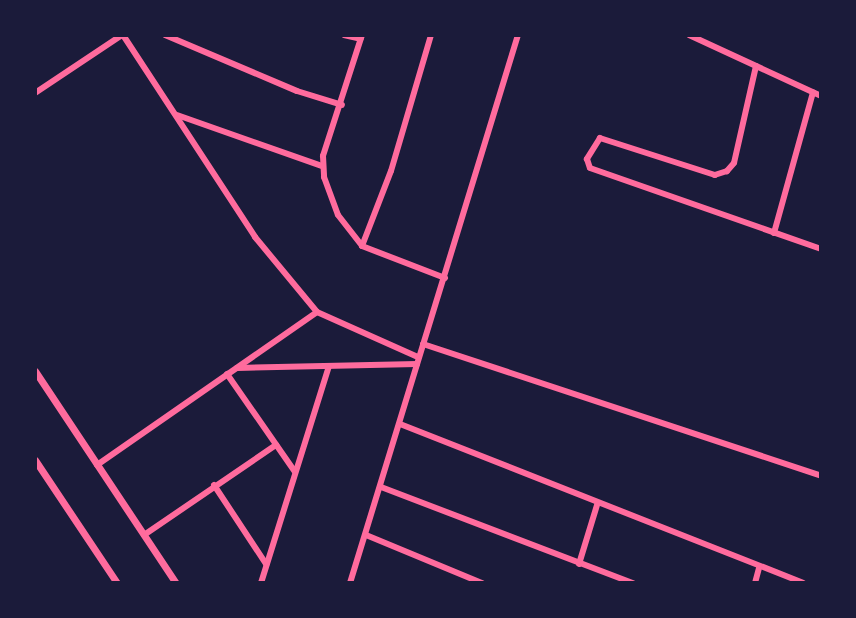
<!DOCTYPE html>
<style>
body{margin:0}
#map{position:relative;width:856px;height:618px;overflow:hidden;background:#1b1b3a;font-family:"Fira Sans Condensed",sans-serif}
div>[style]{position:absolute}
.minor>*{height:6px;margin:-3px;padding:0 3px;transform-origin:3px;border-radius:3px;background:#ff6b9d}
.tertiary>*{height:7px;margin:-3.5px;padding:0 3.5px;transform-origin:3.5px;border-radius:3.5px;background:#ff6b9d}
span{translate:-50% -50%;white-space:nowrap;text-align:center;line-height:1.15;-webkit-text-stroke:7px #1b1b3a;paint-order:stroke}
.frame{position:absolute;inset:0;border:37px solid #1b1b3a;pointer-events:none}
</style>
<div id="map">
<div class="minor">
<i style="left:123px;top:35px;width:241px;rotate:56.8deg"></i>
<i style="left:255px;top:237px;width:97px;rotate:50.4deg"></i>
<i style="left:317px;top:312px;width:111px;rotate:24deg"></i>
<i style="left:165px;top:35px;width:143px;rotate:23deg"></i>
<i style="left:297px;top:91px;width:47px;rotate:17.3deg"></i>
<i style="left:344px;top:35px;width:17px;rotate:13deg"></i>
<i style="left:362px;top:35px;width:127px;rotate:107.9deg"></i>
<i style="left:323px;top:156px;width:21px;rotate:87deg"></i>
<i style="left:324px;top:177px;width:40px;rotate:69.8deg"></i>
<i style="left:338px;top:215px;width:39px;rotate:52deg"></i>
<i style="left:362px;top:246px;width:89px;rotate:21.1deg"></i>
<i style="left:689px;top:35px;width:145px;rotate:24.8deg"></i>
<i style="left:756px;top:66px;width:99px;rotate:102.8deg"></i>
<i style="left:734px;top:163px;width:11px;rotate:131deg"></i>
<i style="left:727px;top:171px;width:13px;rotate:162deg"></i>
<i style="left:715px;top:175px;width:121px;rotate:-162.2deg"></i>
<i style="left:600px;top:138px;width:25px;rotate:122deg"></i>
<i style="left:587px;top:159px;width:9px;rotate:72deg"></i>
<i style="left:590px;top:168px;width:245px;rotate:19.3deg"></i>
<i style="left:35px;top:93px;width:105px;rotate:-33.7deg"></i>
<i style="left:177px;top:115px;width:154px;rotate:19.4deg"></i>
<i style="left:774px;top:233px;width:146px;rotate:-74.5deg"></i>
<i style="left:362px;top:246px;width:80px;rotate:-68.9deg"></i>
<i style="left:391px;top:171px;width:142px;rotate:-73.6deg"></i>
<i style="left:423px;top:344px;width:419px;rotate:18.3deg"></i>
<i style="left:237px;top:368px;width:180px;rotate:-1.3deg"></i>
<i style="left:227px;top:374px;width:119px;rotate:55.2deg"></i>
<i style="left:400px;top:424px;width:433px;rotate:21.5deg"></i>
<i style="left:97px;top:465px;width:268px;rotate:-34.8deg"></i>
<i style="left:214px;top:485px;width:95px;rotate:56.6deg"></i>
<i style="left:381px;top:487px;width:270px;rotate:20.9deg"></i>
<i style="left:144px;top:535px;width:160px;rotate:-34.3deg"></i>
<i style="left:366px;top:535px;width:126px;rotate:22.5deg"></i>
<i style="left:579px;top:564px;width:62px;rotate:-73deg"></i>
<i style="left:261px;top:583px;width:227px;rotate:-72.6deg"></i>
<i style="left:350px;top:583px;width:573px;rotate:-72.96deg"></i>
<i style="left:755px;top:583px;width:16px;rotate:-75deg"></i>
</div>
<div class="tertiary">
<i style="left:35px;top:371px;width:255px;rotate:56.4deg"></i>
<i style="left:35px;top:460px;width:148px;rotate:56.3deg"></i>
</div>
<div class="frame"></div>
</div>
